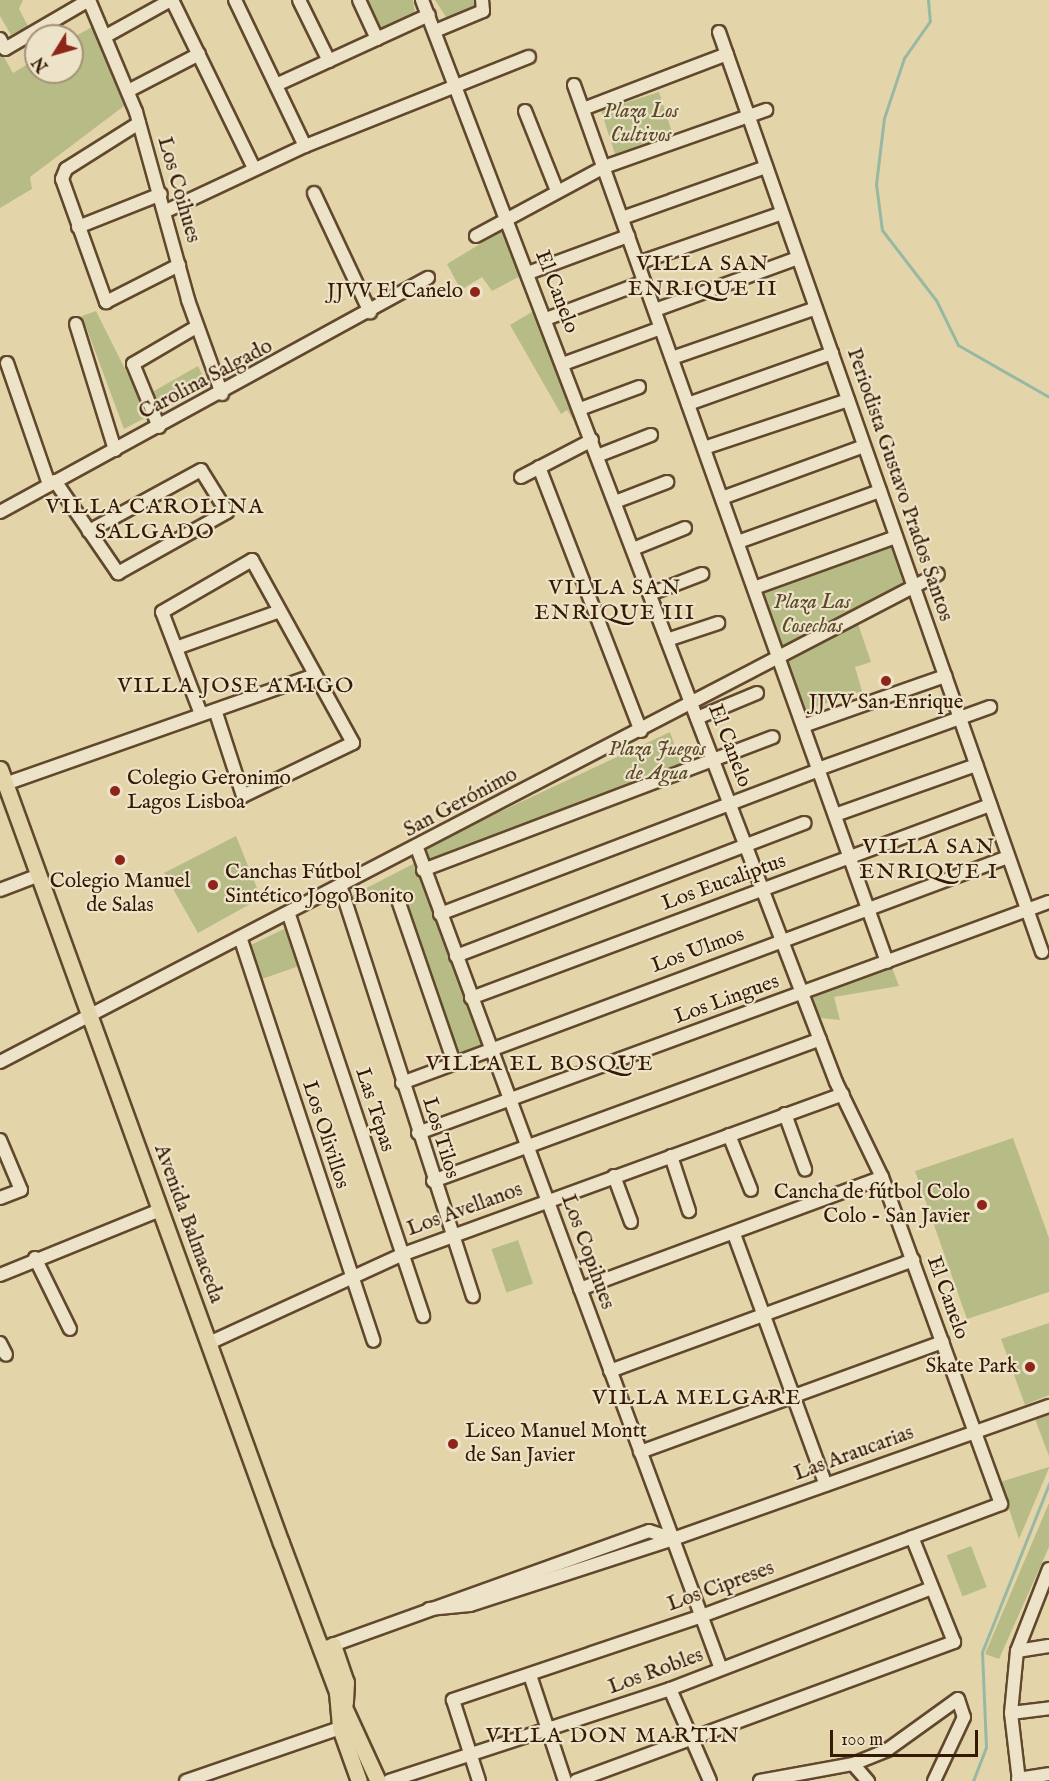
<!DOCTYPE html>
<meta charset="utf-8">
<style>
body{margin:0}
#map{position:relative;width:1049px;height:1781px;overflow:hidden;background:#e4d4aa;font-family:"IM FELL English",serif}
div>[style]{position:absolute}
.green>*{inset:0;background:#b7bc86;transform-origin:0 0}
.stream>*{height:3px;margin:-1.5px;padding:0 1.5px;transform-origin:1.5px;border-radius:1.5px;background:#97b9a3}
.roads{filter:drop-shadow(2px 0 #61482d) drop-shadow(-2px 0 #61482d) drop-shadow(0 2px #61482d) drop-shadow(0 -2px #61482d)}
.minor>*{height:12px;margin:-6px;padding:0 6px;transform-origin:6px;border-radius:6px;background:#ede3c8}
.major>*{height:15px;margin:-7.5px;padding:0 7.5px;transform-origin:7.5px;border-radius:7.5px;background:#e4d4aa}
.dots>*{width:16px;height:16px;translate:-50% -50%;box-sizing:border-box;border:3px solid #ede3c8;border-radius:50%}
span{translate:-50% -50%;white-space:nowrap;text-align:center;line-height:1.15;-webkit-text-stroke:4.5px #ede3c8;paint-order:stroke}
.park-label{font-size:21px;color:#5c4a2a;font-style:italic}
.street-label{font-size:21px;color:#351903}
.poi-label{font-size:21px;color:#351903}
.right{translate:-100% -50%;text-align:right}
.left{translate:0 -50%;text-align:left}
.neighbourhood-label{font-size:22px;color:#351903;letter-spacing:1.5px}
.north{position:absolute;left:24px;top:24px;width:60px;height:60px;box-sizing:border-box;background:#ede3c8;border:2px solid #a39279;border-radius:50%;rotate:233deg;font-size:16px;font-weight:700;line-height:24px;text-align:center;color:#351903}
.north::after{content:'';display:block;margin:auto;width:21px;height:27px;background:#8f2418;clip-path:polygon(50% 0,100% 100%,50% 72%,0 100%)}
.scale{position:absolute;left:830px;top:1730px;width:148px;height:27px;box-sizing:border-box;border:3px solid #351903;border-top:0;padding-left:8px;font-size:18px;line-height:21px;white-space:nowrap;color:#351903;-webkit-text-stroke:4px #ede3c8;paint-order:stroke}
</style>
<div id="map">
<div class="green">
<i style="clip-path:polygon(0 0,23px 0,19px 9px,28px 26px,11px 35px,0 16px)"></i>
<i style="clip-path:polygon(364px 0,413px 0,415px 14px,380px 30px)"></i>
<i style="clip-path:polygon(435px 0,476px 0,478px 4px,448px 20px)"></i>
<i style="clip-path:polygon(92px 27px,124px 106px,30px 177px,32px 189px,0 208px,0 50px,13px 73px,36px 59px,36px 72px,72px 72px,72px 38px)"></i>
<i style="left:659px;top:92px;width:52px;height:61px;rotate:72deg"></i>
<i style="clip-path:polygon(503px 230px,522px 275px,492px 291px,482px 277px,461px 290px,447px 264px)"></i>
<i style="clip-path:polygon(535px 310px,580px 430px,567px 410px,561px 414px,510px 325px)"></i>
<i style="clip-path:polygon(96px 311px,140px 399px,198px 366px,207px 385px,124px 429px,82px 316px)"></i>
<i style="clip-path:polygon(891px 542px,906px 585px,854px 612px,871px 662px,855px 667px,862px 691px,801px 712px,760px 591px)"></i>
<i style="clip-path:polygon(670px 732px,685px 776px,429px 869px,421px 849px)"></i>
<i style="clip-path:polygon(236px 836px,261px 898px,198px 933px,164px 873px)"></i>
<i style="clip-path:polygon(415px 863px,490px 1056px,457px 1065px,400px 894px,352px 906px,349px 897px)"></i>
<i style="clip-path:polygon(288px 927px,299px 966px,262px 979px,249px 946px)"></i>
<i style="clip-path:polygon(891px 965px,899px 986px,834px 997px,840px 1020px,820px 1018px,816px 1011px,810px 995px)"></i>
<i style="clip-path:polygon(1013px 1138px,1049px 1238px,1049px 1292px,967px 1319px,915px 1171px)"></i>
<i style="left:518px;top:1240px;width:46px;height:28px;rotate:71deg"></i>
<i style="clip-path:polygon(1049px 1323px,1049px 1395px,1025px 1405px,1001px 1339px)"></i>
<i style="clip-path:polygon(1049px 1414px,1049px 1456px,1035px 1419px)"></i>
<i style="clip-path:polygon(1049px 1467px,1049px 1468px,1019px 1539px,1000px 1482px)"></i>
<i style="clip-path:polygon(1049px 1503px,1049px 1547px,999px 1659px,985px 1654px)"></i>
<i style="left:971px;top:1546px;width:44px;height:26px;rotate:69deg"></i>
</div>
<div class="stream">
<i style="left:928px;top:0;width:21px;rotate:85deg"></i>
<i style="left:930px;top:21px;width:45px;rotate:125.1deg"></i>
<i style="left:904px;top:58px;width:63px;rotate:108.4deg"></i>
<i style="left:884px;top:118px;width:66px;rotate:96.9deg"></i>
<i style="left:876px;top:184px;width:46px;rotate:82.6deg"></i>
<i style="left:882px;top:230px;width:88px;rotate:52.4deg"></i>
<i style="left:936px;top:300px;width:50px;rotate:63.9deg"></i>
<i style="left:958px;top:345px;width:105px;rotate:29.7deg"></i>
<i style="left:973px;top:1781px;width:36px;rotate:-69deg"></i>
<i style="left:986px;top:1747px;width:95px;rotate:-92.4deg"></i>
<i style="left:982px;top:1652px;width:181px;rotate:-68.3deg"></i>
</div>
<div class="roads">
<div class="minor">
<i style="left:89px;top:0;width:121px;rotate:67.2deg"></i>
<i style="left:136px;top:112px;width:195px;rotate:74.5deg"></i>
<i style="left:188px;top:300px;width:100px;rotate:70.1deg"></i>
<i style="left:172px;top:0;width:187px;rotate:64deg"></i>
<i style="left:235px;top:0;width:162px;rotate:64.4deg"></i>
<i style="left:299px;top:0;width:68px;rotate:63.8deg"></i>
<i style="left:359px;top:0;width:43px;rotate:65.2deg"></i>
<i style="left:422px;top:0;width:1158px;rotate:69.06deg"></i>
<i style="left:836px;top:1082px;width:106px;rotate:64.2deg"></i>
<i style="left:882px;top:1177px;width:348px;rotate:70deg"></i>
<i style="left:1001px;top:1504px;width:319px;rotate:159.5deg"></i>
<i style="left:702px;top:1616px;width:263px;rotate:161.4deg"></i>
<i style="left:453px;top:1700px;width:85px;rotate:72.2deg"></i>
<i style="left:435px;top:31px;width:52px;rotate:-22.6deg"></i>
<i style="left:483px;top:11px;width:11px;rotate:-95deg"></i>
<i style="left:719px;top:32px;width:975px;rotate:70.65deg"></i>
<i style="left:106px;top:36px;width:74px;rotate:-29deg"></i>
<i style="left:0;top:39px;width:11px;rotate:63deg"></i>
<i style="left:5px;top:49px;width:97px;rotate:-30.3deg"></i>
<i style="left:276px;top:85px;width:168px;rotate:-24.6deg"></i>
<i style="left:574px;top:85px;width:931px;rotate:70.36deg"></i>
<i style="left:128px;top:91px;width:80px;rotate:-27.5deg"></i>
<i style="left:583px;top:109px;width:154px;rotate:-20.9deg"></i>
<i style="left:525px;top:111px;width:86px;rotate:68.2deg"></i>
<i style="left:139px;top:123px;width:86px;rotate:147.8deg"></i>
<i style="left:66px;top:169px;width:11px;rotate:112deg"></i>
<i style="left:62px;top:179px;width:131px;rotate:70.3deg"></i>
<i style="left:106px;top:302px;width:82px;rotate:-26.9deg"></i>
<i style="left:314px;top:193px;width:132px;rotate:64.8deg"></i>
<i style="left:166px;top:211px;width:153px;rotate:-25.1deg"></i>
<i style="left:305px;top:146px;width:241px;rotate:-21.7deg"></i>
<i style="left:622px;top:218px;width:153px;rotate:-19.5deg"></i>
<i style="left:78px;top:227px;width:89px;rotate:-21.7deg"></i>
<i style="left:476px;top:236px;width:145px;rotate:-28.3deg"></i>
<i style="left:604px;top:167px;width:172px;rotate:-19.4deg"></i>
<i style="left:638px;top:263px;width:152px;rotate:-19.1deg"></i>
<i style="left:528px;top:273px;width:107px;rotate:-20.3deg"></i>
<i style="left:655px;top:310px;width:152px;rotate:-20deg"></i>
<i style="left:546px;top:319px;width:105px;rotate:-20.7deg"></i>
<i style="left:76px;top:324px;width:132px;rotate:72.8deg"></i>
<i style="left:672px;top:358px;width:152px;rotate:-19.1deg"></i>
<i style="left:7px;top:363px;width:128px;rotate:70.9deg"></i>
<i style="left:563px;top:364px;width:104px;rotate:-20.2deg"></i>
<i style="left:688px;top:404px;width:153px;rotate:-19.5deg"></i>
<i style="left:580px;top:409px;width:63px;rotate:-20.4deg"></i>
<i style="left:159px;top:427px;width:68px;rotate:-112.4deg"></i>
<i style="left:133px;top:364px;width:73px;rotate:-30.4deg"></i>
<i style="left:704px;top:448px;width:152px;rotate:-18.4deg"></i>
<i style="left:597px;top:456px;width:58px;rotate:-21.3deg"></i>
<i style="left:539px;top:467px;width:283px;rotate:68.9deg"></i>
<i style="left:521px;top:477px;width:80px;rotate:-27.5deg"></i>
<i style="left:55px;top:481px;width:112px;rotate:55.6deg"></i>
<i style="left:118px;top:573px;width:125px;rotate:-29.2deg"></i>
<i style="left:227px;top:512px;width:49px;rotate:-121.8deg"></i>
<i style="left:201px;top:470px;width:128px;rotate:151.4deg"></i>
<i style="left:722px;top:498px;width:151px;rotate:-20.1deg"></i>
<i style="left:615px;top:502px;width:56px;rotate:-21deg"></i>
<i style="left:0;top:512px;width:488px;rotate:-28.7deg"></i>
<i style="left:738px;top:542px;width:151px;rotate:-19.8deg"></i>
<i style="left:633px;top:549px;width:56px;rotate:-22deg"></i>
<i style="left:754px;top:588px;width:151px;rotate:-19.8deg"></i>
<i style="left:650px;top:594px;width:56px;rotate:-21deg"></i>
<i style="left:667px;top:640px;width:54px;rotate:-18.4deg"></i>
<i style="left:176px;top:648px;width:110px;rotate:-19.6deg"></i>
<i style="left:201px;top:714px;width:109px;rotate:-110.9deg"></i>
<i style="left:162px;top:612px;width:104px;rotate:-30deg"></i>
<i style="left:252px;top:560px;width:209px;rotate:61.1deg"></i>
<i style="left:353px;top:743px;width:122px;rotate:154.3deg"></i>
<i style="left:243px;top:796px;width:90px;rotate:-108deg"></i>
<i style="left:697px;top:718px;width:65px;rotate:-22.6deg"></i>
<i style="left:803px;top:726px;width:151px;rotate:-19.4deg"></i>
<i style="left:818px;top:769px;width:183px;rotate:-19.8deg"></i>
<i style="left:5px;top:784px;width:328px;rotate:-19.4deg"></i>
<i style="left:835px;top:815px;width:150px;rotate:-19.5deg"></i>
<i style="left:417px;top:848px;width:875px;rotate:69.68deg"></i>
<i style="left:423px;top:870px;width:374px;rotate:-20.8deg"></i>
<i style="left:341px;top:888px;width:429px;rotate:72.1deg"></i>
<i style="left:0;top:890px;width:42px;rotate:-21deg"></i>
<i style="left:398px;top:900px;width:172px;rotate:71deg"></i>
<i style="left:440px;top:914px;width:405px;rotate:-20.8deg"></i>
<i style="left:289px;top:915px;width:423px;rotate:71.5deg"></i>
<i style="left:241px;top:940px;width:422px;rotate:71.7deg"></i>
<i style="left:456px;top:956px;width:373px;rotate:-20.9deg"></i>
<i style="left:471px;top:998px;width:554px;rotate:-20.4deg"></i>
<i style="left:0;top:1062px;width:1057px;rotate:-27.49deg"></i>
<i style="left:402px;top:1083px;width:647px;rotate:-20.45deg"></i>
<i style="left:785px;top:1114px;width:59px;rotate:70deg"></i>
<i style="left:418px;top:1133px;width:672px;rotate:-20.11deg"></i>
<i style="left:729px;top:1135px;width:59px;rotate:68.2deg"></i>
<i style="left:0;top:1140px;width:54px;rotate:67.2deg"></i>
<i style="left:21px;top:1190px;width:22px;rotate:159deg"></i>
<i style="left:671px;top:1156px;width:58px;rotate:71.9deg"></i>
<i style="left:614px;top:1176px;width:49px;rotate:69.7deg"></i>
<i style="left:433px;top:1181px;width:412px;rotate:-20.1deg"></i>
<i style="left:734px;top:1234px;width:267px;rotate:69.9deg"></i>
<i style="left:35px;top:1258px;width:79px;rotate:63.8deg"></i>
<i style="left:0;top:1275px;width:173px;rotate:-22.1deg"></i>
<i style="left:580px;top:1289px;width:322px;rotate:-20.3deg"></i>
<i style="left:0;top:1343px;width:13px;rotate:63deg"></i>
<i style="left:209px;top:1343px;width:211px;rotate:-24.6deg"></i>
<i style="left:401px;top:1255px;width:470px;rotate:-20deg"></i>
<i style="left:610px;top:1371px;width:323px;rotate:-20.1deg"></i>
<i style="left:640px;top:1452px;width:322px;rotate:-20deg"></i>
<i style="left:429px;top:1609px;width:41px;rotate:-5.6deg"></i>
<i style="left:470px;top:1605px;width:213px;rotate:-18deg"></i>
<i style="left:673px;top:1539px;width:399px;rotate:-19.5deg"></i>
<i style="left:327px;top:1647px;width:342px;rotate:-19.8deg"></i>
<i style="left:649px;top:1531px;width:25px;rotate:18deg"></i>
<i style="left:1017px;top:1651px;width:32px;rotate:-9deg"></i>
<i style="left:530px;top:1675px;width:112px;rotate:71.7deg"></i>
<i style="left:670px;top:1689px;width:100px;rotate:66.5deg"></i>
<i style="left:1011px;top:1713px;width:38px;rotate:-7deg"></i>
<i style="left:853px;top:1764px;width:23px;rotate:49deg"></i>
<i style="left:1018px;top:1779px;width:31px;rotate:-9deg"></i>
<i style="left:186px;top:1781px;width:163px;rotate:-19deg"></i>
<i style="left:389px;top:1781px;width:296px;rotate:-18.1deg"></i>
<i style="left:670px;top:1689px;width:281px;rotate:-21.1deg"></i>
<i style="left:576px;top:1781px;width:403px;rotate:-20.2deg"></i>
<i style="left:954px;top:1642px;width:113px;rotate:-111.8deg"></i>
<i style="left:760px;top:1781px;width:95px;rotate:-10.4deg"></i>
<i style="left:853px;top:1764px;width:37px;rotate:-22deg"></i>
<i style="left:887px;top:1750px;width:87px;rotate:-35.7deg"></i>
<i style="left:958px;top:1699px;width:19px;rotate:72deg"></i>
<i style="left:964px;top:1717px;width:71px;rotate:115.1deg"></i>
<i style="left:1019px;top:1781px;width:68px;rotate:-96.7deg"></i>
<i style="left:1011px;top:1713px;width:62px;rotate:-84.5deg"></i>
<i style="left:1017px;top:1651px;width:88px;rotate:-68.7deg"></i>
</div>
<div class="major">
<i style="left:0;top:769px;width:823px;rotate:70.05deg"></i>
<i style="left:281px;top:1543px;width:159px;rotate:69.4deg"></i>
<i style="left:337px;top:1692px;width:98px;rotate:65.3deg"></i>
<i style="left:333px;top:1645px;width:39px;rotate:71deg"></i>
<i style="left:346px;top:1682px;width:21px;rotate:93deg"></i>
<i style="left:337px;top:1692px;width:36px;rotate:85deg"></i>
<i style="left:340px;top:1728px;width:56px;rotate:70.3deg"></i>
</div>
</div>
<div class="dots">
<i style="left:475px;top:292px;background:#8f2418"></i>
<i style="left:886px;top:681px;background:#8f2418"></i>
<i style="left:115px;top:791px;background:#8f2418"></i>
<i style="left:120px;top:860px;background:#8f2418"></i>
<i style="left:213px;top:885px;background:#8f2418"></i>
<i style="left:982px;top:1205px;background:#8f2418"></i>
<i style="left:1030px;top:1367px;background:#8f2418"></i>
<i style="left:453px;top:1444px;background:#8f2418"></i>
</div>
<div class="park-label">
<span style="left:641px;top:124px">Plaza Los<br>Cultivos</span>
<span style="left:812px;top:615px">Plaza Las<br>Cosechas</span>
<span style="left:657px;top:762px">Plaza Juegos<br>de Agua</span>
</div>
<div class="street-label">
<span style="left:178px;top:190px;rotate:74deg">Los Coihues</span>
<span style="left:556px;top:292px;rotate:69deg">El Canelo</span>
<span style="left:206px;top:380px;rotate:-28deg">Carolina Salgado</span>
<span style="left:899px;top:485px;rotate:71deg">Periodista Gustavo Prados Santos</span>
<span style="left:729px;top:746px;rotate:69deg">El Canelo</span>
<span style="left:461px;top:803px;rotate:-28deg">San Gerónimo</span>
<span style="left:724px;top:883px;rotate:-20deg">Los Eucaliptus</span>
<span style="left:698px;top:951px;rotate:-20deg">Los Ulmos</span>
<span style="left:727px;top:1000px;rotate:-20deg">Los Lingues</span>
<span style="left:374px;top:1110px;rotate:72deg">Las Tepas</span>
<span style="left:325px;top:1135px;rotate:72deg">Los Olivillos</span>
<span style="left:440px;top:1138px;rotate:73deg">Los Tilos</span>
<span style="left:465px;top:1210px;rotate:-20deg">Los Avellanos</span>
<span style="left:188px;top:1224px;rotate:70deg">Avenida Balmaceda</span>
<span style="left:587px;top:1252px;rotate:70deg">Los Copihues</span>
<span style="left:947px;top:1298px;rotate:70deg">El Canelo</span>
<span style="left:854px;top:1454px;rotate:-20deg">Las Araucarias</span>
<span style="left:721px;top:1587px;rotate:-20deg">Los Cipreses</span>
<span style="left:656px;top:1672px;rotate:-20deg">Los Robles</span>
</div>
<div class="poi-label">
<span class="right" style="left:463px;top:292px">JJVV El Canelo</span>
<span style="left:886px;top:703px">JJVV San Enrique</span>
<span class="left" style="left:127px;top:791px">Colegio Geronimo<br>Lagos Lisboa</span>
<span class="left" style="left:225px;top:885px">Canchas Fútbol<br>Sintético Jogo Bonito</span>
<span style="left:120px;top:894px">Colegio Manuel<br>de Salas</span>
<span class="right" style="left:970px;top:1205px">Cancha de fútbol Colo<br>Colo - San Javier</span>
<span class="right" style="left:1018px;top:1367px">Skate Park</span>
<span class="left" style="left:465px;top:1444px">Liceo Manuel Montt<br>de San Javier</span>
</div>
<div class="neighbourhood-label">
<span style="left:703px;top:277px">VILLA SAN<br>ENRIQUE II</span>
<span style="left:155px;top:520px">VILLA CAROLINA<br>SALGADO</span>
<span style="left:615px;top:601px">VILLA SAN<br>ENRIQUE III</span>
<span style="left:236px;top:687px">VILLA JOSE AMIGO</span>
<span style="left:929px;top:860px">VILLA SAN<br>ENRIQUE I</span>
<span style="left:540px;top:1065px">VILLA EL BOSQUE</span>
<span style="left:697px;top:1399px">VILLA MELGARE</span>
<span style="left:613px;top:1737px">VILLA DON MARTIN</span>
</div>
<div class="north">N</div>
<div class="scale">100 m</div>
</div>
